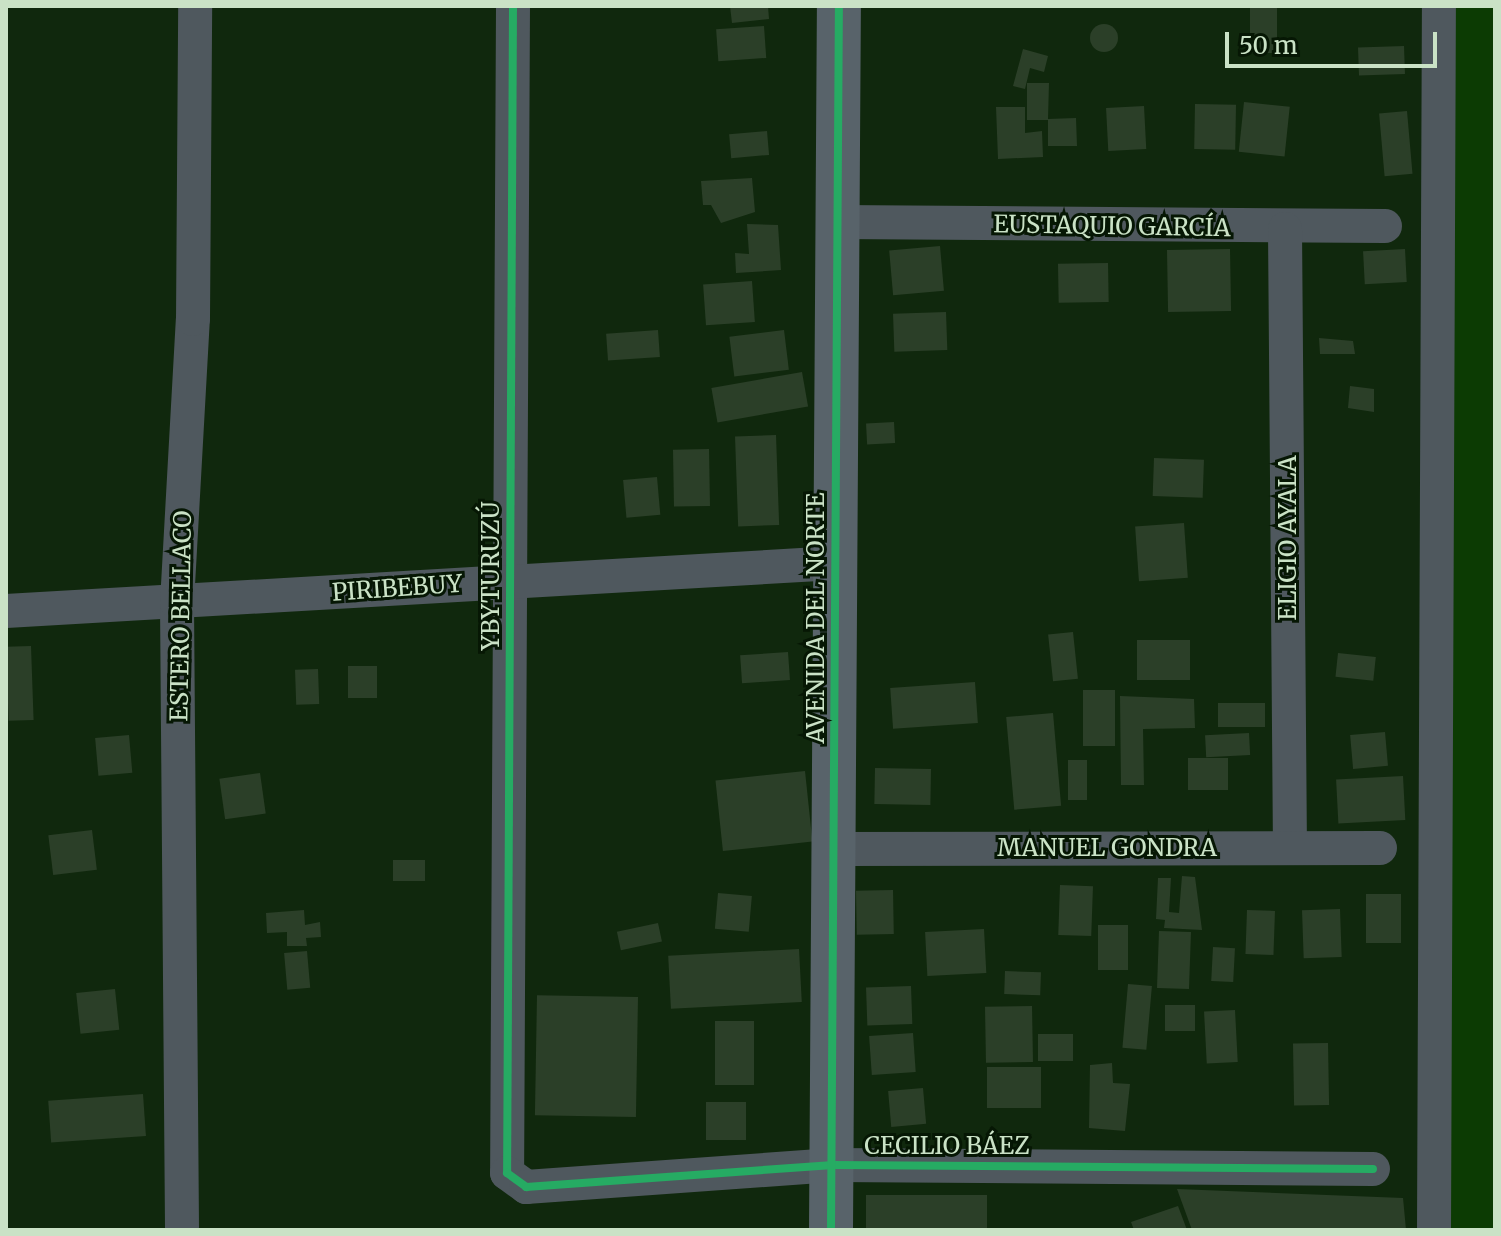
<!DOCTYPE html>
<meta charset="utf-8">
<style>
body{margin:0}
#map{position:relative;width:1501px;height:1236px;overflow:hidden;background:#10280d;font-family:Merriweather,serif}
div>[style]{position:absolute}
.built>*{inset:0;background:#0c3b03;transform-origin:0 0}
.building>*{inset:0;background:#2b3f28;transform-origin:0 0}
.round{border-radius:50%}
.street>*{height:34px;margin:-17px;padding:0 17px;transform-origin:17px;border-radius:17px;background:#4f585e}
.secondary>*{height:44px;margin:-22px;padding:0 22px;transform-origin:22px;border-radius:22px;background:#58636a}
.cycleway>*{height:8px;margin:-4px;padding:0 4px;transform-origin:4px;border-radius:4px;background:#26ab63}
span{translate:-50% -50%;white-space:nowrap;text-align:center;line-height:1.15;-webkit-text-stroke:6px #061704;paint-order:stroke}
.street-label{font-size:24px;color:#cae2c6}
.frame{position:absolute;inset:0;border:8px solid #cae2c6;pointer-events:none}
.scale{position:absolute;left:1225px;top:32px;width:212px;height:36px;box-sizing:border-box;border:4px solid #cae2c6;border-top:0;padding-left:10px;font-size:24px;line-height:28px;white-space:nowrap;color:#cae2c6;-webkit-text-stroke:6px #061704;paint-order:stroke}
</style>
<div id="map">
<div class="built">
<i style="left:1443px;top:6px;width:52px;height:1224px"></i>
</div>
<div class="building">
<i style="clip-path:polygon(730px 6px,768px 6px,769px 19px,732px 23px)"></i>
<i style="left:1250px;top:6px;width:27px;height:47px"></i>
<i class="round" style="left:1090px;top:24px;width:28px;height:28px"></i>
<i style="left:764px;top:26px;width:32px;height:48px;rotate:86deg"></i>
<i style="left:1404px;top:46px;width:28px;height:46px;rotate:88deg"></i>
<i style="clip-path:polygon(1023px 49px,1048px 56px,1044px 72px,1030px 68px,1025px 89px,1013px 86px)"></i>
<i style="clip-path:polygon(1027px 83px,1049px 83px,1048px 119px,1076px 118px,1077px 146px,1048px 146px,1048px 120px,1027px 120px)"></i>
<i style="left:1244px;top:102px;width:46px;height:50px;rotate:6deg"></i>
<i style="left:1195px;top:104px;width:41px;height:45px;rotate:1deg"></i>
<i style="left:1144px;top:106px;width:43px;height:38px;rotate:87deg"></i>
<i style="clip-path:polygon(996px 107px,1025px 107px,1025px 133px,1042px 131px,1043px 157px,998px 159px)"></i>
<i style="left:1407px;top:111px;width:63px;height:28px;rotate:85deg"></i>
<i style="left:767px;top:131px;width:24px;height:38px;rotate:85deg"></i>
<i style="clip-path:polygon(752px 178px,755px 212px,721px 223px,711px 205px,703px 205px,701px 181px)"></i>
<i style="clip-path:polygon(747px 224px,778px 225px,781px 270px,736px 273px,735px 253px,749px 254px)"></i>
<i style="left:940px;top:246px;width:45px;height:51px;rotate:85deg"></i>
<i style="left:1230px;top:249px;width:62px;height:63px;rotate:89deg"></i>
<i style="left:1405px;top:249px;width:33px;height:42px;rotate:87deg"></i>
<i style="left:1108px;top:263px;width:39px;height:50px;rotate:89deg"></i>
<i style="left:752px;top:281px;width:41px;height:49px;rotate:86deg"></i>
<i style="left:946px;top:312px;width:38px;height:53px;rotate:88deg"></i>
<i style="left:658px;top:330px;width:27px;height:52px;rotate:86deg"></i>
<i style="left:784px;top:330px;width:40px;height:55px;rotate:83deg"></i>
<i style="clip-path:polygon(1319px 338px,1353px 341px,1355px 354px,1320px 354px)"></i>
<i style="left:802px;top:372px;width:35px;height:92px;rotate:80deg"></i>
<i style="clip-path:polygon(1350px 386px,1374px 389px,1374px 412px,1348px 408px)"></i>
<i style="left:894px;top:422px;width:21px;height:28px;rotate:87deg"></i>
<i style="left:776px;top:435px;width:90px;height:41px;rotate:88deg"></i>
<i style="left:709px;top:449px;width:57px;height:36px;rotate:89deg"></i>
<i style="left:1154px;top:458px;width:50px;height:38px;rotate:2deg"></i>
<i style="left:657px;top:477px;width:38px;height:34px;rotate:85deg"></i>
<i style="left:1184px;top:523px;width:55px;height:49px;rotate:86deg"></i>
<i style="left:1073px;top:632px;width:47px;height:25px;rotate:84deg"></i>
<i style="left:1190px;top:640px;width:40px;height:53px;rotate:90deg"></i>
<i style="left:31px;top:646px;width:74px;height:25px;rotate:88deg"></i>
<i style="left:788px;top:652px;width:28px;height:48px;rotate:86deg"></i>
<i style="left:1338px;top:653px;width:38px;height:24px;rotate:6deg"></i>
<i style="left:377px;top:666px;width:32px;height:29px;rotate:90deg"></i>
<i style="left:318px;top:669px;width:35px;height:23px;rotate:88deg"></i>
<i style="left:975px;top:682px;width:41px;height:85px;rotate:86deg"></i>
<i style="left:1115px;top:690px;width:56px;height:32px;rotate:90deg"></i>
<i style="clip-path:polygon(1120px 696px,1194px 699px,1195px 728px,1143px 729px,1144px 785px,1121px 785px)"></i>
<i style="left:1265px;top:703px;width:24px;height:47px;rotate:90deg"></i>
<i style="left:1053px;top:713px;width:93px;height:47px;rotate:85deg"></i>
<i style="left:1385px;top:732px;width:34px;height:35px;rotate:85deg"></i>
<i style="left:1249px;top:733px;width:22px;height:44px;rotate:87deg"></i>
<i style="left:129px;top:735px;width:38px;height:34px;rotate:85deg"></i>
<i style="left:1228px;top:758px;width:32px;height:40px;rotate:90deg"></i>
<i style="left:1068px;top:760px;width:19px;height:40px"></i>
<i style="left:875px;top:768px;width:56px;height:36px;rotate:1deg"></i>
<i style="left:805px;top:771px;width:71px;height:90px;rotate:84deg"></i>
<i style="left:260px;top:773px;width:41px;height:41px;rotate:82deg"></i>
<i style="left:1403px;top:776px;width:44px;height:67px;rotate:87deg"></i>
<i style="left:92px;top:830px;width:40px;height:44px;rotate:83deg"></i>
<i style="left:425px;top:860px;width:21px;height:32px;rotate:90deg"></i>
<i style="clip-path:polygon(1182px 876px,1195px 877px,1202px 930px,1164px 928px,1165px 920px,1156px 919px,1158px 878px,1171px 878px,1169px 912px,1179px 913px)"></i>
<i style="left:1060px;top:885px;width:33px;height:50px;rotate:2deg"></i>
<i style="left:893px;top:890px;width:44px;height:37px;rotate:89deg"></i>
<i style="left:718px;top:893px;width:34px;height:36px;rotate:5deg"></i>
<i style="left:1366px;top:894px;width:35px;height:49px"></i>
<i style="left:1340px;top:909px;width:48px;height:38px;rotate:88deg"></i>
<i style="clip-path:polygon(304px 910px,305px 925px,320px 922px,321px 937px,306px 938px,307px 946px,287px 946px,287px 932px,267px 933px,266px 913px)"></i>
<i style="left:1247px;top:910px;width:28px;height:44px;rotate:2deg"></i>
<i style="left:658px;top:923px;width:19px;height:42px;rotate:78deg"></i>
<i style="left:1098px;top:925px;width:30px;height:45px"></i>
<i style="left:984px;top:929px;width:44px;height:59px;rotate:87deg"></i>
<i style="left:1159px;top:931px;width:32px;height:57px;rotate:2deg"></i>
<i style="left:1213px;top:947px;width:22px;height:34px;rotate:3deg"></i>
<i style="left:799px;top:949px;width:53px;height:131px;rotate:87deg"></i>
<i style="left:307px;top:951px;width:37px;height:23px;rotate:85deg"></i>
<i style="left:1005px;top:971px;width:36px;height:23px;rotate:2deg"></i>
<i style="left:1128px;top:984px;width:24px;height:64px;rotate:5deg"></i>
<i style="left:911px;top:986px;width:38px;height:45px;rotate:88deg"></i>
<i style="left:115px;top:989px;width:41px;height:39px;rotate:84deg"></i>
<i style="left:638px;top:997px;width:120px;height:101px;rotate:91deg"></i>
<i style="left:1165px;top:1005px;width:30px;height:26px"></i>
<i style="left:1032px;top:1006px;width:56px;height:47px;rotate:89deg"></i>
<i style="left:1235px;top:1010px;width:52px;height:31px;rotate:87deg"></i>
<i style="left:715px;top:1021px;width:39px;height:64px"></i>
<i style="left:913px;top:1033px;width:39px;height:44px;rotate:86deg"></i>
<i style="left:1038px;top:1034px;width:35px;height:27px"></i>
<i style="left:1328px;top:1043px;width:62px;height:35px;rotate:89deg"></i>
<i style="clip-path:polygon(1112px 1063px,1113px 1083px,1130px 1084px,1125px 1131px,1089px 1128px,1090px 1065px)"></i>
<i style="left:1041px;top:1067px;width:41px;height:54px;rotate:90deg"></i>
<i style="left:923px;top:1088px;width:36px;height:35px;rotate:85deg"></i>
<i style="left:143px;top:1094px;width:42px;height:95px;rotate:86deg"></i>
<i style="left:746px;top:1102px;width:38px;height:40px;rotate:90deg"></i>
<i style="clip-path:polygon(1177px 1189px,1403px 1198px,1406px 1230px,1192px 1230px)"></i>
<i style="left:987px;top:1195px;width:35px;height:121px;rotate:90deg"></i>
<i style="clip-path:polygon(1178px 1206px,1187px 1230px,1134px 1230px,1131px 1222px)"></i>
</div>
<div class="street">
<i style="left:513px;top:6px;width:1167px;rotate:90.29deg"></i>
<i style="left:507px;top:1173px;width:24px;rotate:36deg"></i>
<i style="left:526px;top:1187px;width:308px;rotate:-4.1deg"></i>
<i style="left:833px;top:1165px;width:540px;rotate:0.42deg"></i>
<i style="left:838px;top:222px;width:547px;rotate:0.42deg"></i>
<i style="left:1285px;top:229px;width:619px;rotate:89.54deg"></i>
<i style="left:6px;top:611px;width:831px;rotate:-3.31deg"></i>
<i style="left:834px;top:849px;width:546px;rotate:-0.1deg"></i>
<i style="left:182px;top:1227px;width:624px;rotate:-90.46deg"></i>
<i style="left:177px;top:603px;width:284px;rotate:-86.8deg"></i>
<i style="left:193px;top:319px;width:313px;rotate:-89.6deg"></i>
<i style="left:1434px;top:1230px;width:1224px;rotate:-89.77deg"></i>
</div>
<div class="secondary">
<i style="left:831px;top:1230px;width:1224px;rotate:-89.63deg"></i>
</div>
<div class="cycleway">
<i style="left:513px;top:6px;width:1167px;rotate:90.29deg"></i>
<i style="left:507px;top:1173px;width:24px;rotate:36deg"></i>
<i style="left:526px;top:1187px;width:308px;rotate:-4.1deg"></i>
<i style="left:833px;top:1165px;width:540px;rotate:0.42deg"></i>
<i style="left:831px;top:1230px;width:1224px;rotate:-89.63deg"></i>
</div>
<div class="street-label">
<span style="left:1112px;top:226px;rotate:1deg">EUSTAQUIO GARCÍA</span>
<span style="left:1288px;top:538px;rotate:-90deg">ELIGIO AYALA</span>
<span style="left:491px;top:576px;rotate:-90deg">YBYTURUZÚ</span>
<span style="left:397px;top:588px;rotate:-4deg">PIRIBEBUY</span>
<span style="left:181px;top:616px;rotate:-89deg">ESTERO BELLACO</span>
<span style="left:816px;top:618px;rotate:-90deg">AVENIDA DEL NORTE</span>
<span style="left:1107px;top:848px">MANUEL GONDRA</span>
<span style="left:947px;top:1146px">CECILIO BÁEZ</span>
</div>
<div class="frame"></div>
<div class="scale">50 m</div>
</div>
